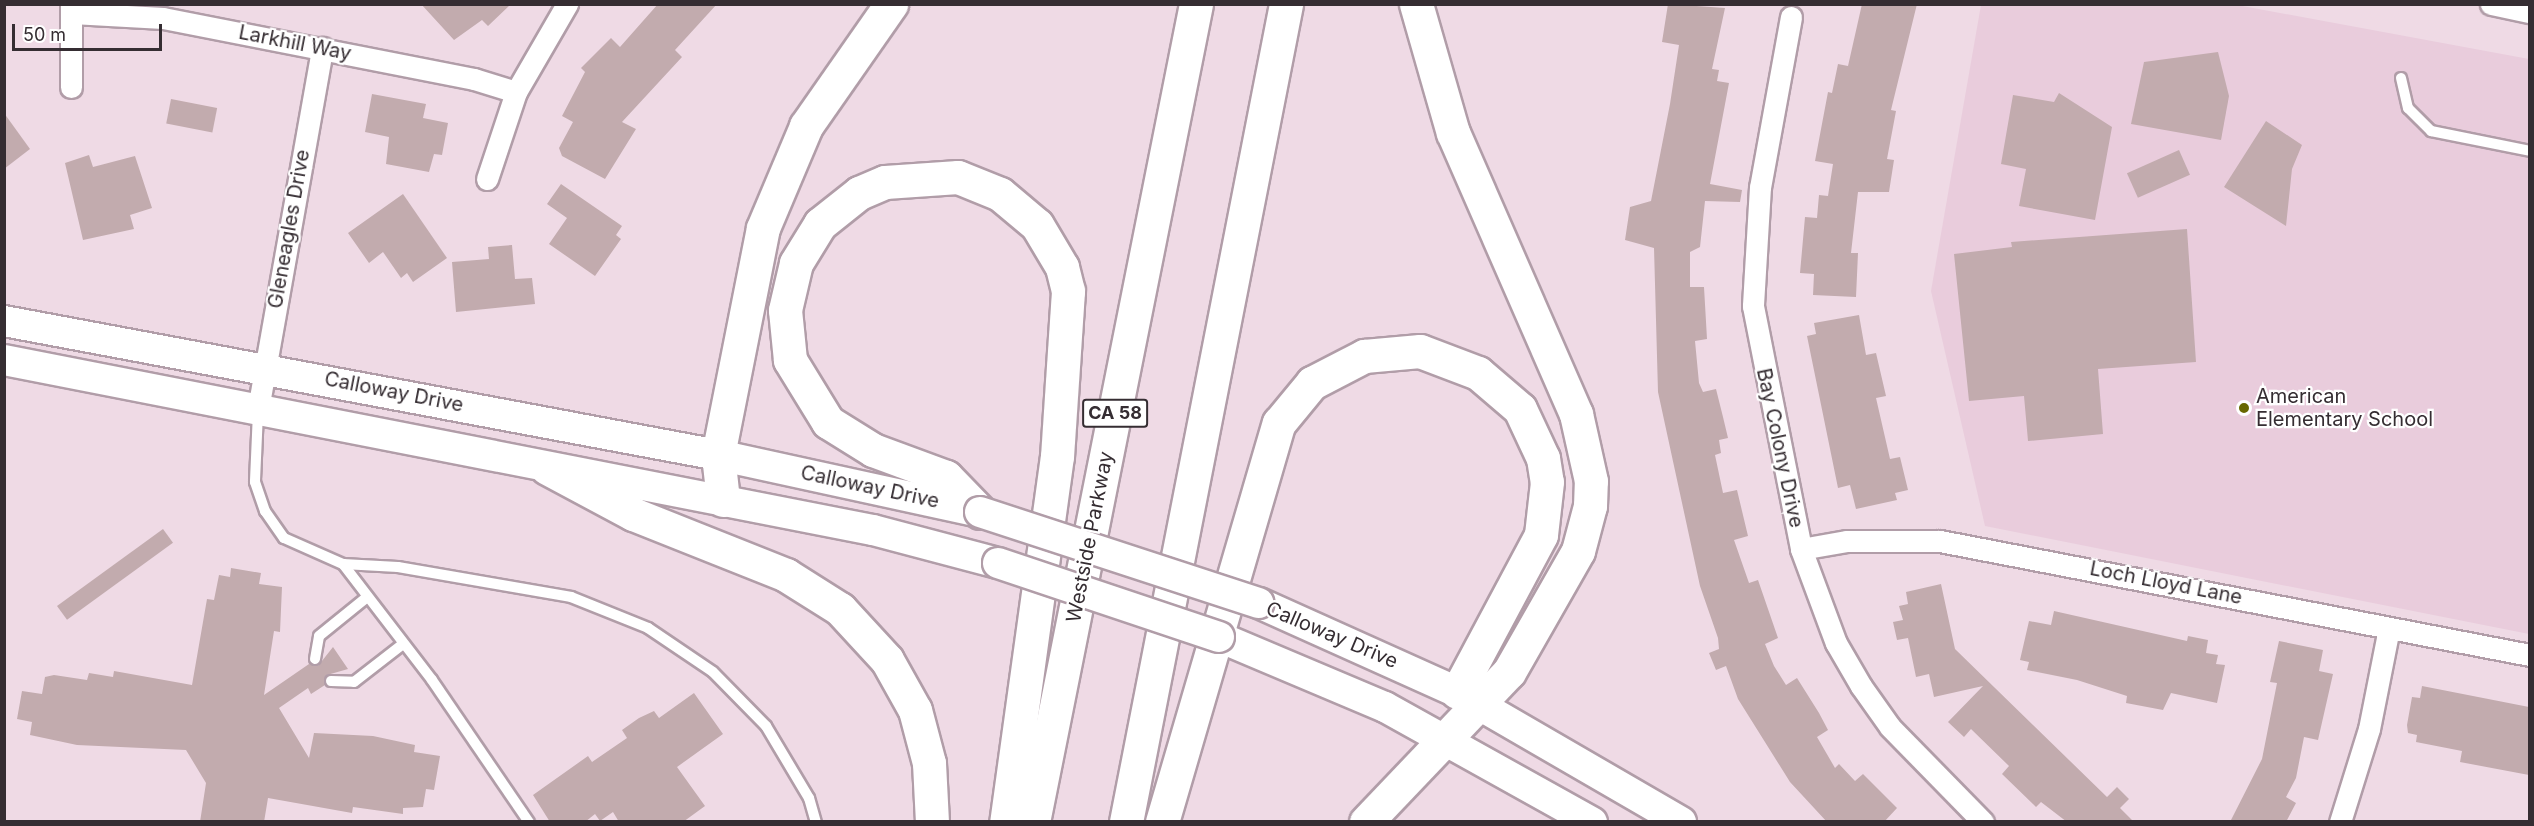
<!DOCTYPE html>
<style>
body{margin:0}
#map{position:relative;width:2534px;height:826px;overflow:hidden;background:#efdae5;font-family:Inter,sans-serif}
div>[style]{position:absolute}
.built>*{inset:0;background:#e9ccdc}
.building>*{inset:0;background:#c2abae;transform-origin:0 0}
.roads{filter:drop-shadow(2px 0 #b19da8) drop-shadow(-2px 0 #b19da8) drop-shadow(0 2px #b19da8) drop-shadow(0 -2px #b19da8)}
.service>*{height:10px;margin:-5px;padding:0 5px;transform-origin:5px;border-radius:5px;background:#fff}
.minor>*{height:21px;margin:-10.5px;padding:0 10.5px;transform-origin:10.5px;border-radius:10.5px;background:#fff}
.secondary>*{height:30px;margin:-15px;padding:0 15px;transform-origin:15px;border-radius:15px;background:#fff}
.motorway>*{height:33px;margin:-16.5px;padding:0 16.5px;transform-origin:16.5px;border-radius:16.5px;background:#fff}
.bridges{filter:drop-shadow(2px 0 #b19da8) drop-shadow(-2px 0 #b19da8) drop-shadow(0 2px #b19da8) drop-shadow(0 -2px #b19da8)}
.secondary-bridge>*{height:30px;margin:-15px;padding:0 15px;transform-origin:15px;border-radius:15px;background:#fff}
.dots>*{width:16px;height:16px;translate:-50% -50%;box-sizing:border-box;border:3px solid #fff;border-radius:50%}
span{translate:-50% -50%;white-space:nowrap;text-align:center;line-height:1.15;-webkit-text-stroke:4.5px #fff;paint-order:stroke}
.shield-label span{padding:2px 4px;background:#fff;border:2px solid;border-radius:4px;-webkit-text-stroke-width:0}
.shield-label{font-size:18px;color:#352d32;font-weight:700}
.street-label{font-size:20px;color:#352d32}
.poi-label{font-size:20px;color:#352d32}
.left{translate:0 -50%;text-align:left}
.frame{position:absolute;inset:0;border:6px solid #352d32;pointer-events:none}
.scale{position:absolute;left:12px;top:24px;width:150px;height:27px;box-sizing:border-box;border:3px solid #352d32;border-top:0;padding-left:8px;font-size:18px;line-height:21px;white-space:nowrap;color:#352d32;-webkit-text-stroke:4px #fff;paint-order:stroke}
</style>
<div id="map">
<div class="built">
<i style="clip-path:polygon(1981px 5px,2237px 5px,2529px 59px,2529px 634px,1985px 526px,1931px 291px)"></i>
</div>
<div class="building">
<i style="clip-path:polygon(421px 4px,511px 4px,488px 26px,482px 20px,454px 40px)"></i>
<i style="clip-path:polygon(658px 4px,717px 4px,675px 50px,682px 57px,622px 122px,636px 129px,605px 179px,562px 156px,559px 148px,573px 122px,562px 116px,585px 72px,581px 68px,611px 38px,620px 47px)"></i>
<i style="clip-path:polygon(1668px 4px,1725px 8px,1712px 69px,1719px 70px,1717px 81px,1729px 83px,1710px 184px,1742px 190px,1740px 202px,1705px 201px,1700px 247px,1690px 252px,1690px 287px,1704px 287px,1707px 339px,1695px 341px,1699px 383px,1703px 392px,1716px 389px,1723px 417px,1728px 438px,1719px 440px,1721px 453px,1715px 455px,1723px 493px,1737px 490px,1748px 536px,1734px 540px,1749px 583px,1758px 580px,1778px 638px,1765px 644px,1774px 666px,1786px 685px,1797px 678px,1819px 713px,1828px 730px,1817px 737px,1835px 768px,1839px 764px,1855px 781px,1863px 774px,1897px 808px,1884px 822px,1827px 822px,1790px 782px,1738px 699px,1726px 666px,1716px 670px,1709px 653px,1719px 649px,1718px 638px,1700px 586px,1658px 392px,1654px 248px,1625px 240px,1630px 207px,1651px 201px,1670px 104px,1679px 45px,1662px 42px)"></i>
<i style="clip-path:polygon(1862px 4px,1917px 4px,1891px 110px,1896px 111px,1887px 159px,1894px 160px,1889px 192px,1858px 192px,1851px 253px,1858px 253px,1856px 297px,1813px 295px,1814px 274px,1800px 273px,1805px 217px,1817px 218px,1819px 195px,1828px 196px,1833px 164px,1815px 161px,1828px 92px,1832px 93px,1838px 64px,1848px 66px)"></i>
<i style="clip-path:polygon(2218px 52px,2229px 96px,2221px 140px,2131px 124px,2144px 62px)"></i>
<i style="clip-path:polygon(2059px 93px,2112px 127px,2095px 220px,2019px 206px,2026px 169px,2001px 164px,2013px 95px,2054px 102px)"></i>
<i style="clip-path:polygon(372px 94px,426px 104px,423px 118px,448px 123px,442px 155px,434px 154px,429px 172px,386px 164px,389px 137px,365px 132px)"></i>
<i style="left:171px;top:99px;width:47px;height:25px;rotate:11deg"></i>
<i style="clip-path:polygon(4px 113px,30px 149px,4px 169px)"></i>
<i style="clip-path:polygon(2266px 121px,2302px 145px,2292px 169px,2286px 226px,2224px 187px)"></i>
<i style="left:2179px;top:150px;width:27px;height:57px;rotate:66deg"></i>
<i style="clip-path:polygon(89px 155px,93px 167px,135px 156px,152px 208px,130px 215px,134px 229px,83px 240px,65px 163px)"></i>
<i style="clip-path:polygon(561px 184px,622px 226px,616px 235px,621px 239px,595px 276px,549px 244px,567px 218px,547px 204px)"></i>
<i style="clip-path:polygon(403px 194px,447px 258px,413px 282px,407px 273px,401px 278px,383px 252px,369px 263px,348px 233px)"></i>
<i style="clip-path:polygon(2187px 229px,2196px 362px,2098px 369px,2103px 434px,2028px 441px,2024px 396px,1969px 401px,1954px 254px,2012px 247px,2011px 242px)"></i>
<i style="clip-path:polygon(512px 245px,515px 279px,532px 278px,535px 304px,456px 312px,452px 262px,489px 259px,488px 247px)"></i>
<i style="clip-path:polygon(1859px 315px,1866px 355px,1876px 353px,1886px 396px,1876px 398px,1890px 459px,1900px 457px,1908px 490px,1895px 493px,1897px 500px,1856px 509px,1850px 485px,1838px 488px,1807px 336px,1816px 334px,1814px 323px)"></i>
<i style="left:163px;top:529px;width:17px;height:131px;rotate:54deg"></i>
<i style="clip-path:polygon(231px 568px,261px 573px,259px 584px,282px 587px,280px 632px,274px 631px,264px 695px,309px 664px,318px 666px,333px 647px,348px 669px,327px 675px,325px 685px,311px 694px,308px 688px,279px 708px,309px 758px,314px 733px,373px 736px,415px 745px,414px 752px,440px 756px,434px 790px,426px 789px,423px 807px,403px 808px,403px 814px,353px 807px,352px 813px,268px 798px,264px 822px,200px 822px,206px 783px,186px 750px,77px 745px,30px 735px,32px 722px,17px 719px,22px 691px,42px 694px,45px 677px,54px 675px,87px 680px,89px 673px,113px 677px,114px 671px,192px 685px,207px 599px,214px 600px,219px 575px,230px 577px)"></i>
<i style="clip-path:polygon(1941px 584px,1955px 649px,2107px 797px,2117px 787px,2129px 799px,2120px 808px,2134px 822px,2067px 822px,2041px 802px,2036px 807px,2002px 774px,2009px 766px,1971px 729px,1964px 737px,1948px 722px,1983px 686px,1934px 697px,1929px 674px,1916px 677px,1908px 638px,1897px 640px,1893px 622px,1903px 620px,1899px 606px,1908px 604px,1906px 592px)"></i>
<i style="clip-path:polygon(2054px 611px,2187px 641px,2188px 636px,2208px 640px,2206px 653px,2218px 655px,2216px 664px,2225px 665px,2217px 703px,2171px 693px,2163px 710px,2126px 703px,2127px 696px,2077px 680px,2027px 670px,2029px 662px,2020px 660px,2029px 621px,2051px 625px)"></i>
<i style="clip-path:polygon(2279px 641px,2323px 650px,2319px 671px,2333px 674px,2318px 740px,2304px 737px,2296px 778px,2286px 797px,2296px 803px,2286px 822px,2230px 822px,2262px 759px,2277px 683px,2270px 682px)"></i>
<i style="clip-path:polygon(2422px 686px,2529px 707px,2529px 775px,2460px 762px,2462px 751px,2416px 742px,2417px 735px,2408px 733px,2407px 725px,2412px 697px,2420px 698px)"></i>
<i style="clip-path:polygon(694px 693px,723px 734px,677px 767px,705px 806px,683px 822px,619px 822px,613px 812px,600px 821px,595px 814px,585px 822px,550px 822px,533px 795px,588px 756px,592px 762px,627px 738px,622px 730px,639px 718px,654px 711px,659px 718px)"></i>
</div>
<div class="roads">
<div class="service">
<i style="left:2401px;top:78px;width:31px;rotate:77deg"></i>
<i style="left:2408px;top:108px;width:33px;rotate:45deg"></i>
<i style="left:2431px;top:131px;width:101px;rotate:11.4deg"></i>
<i style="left:258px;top:412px;width:70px;rotate:92.5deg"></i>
<i style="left:255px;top:482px;width:31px;rotate:71deg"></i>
<i style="left:265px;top:511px;width:33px;rotate:55deg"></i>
<i style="left:284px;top:538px;width:64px;rotate:23.8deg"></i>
<i style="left:343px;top:564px;width:55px;rotate:3.1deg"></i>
<i style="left:398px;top:567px;width:176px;rotate:9.8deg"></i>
<i style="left:571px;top:597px;width:83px;rotate:21.9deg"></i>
<i style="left:648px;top:628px;width:78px;rotate:34.1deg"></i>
<i style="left:713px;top:672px;width:76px;rotate:45.5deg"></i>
<i style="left:766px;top:726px;width:84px;rotate:59.2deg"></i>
<i style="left:809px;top:798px;width:25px;rotate:74deg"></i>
<i style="left:343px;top:564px;width:146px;rotate:52.5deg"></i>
<i style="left:432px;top:680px;width:172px;rotate:55.7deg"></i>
<i style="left:315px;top:659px;width:23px;rotate:-80deg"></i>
<i style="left:319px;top:636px;width:60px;rotate:-39deg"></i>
<i style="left:331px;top:681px;width:23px;rotate:2deg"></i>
<i style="left:354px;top:682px;width:62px;rotate:-37.8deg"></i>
</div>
<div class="minor">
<i style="left:2491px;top:4px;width:40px;rotate:12deg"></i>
<i style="left:72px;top:13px;width:91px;rotate:3.1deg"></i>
<i style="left:163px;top:18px;width:317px;rotate:11.1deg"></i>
<i style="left:474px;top:79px;width:44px;rotate:17.2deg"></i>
<i style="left:1791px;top:17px;width:173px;rotate:100.3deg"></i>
<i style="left:1760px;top:187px;width:119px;rotate:93.4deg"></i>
<i style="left:1753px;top:306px;width:248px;rotate:78.8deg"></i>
<i style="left:1801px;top:549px;width:100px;rotate:69.6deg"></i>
<i style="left:1836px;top:643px;width:50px;rotate:59.8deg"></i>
<i style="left:1861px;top:686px;width:50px;rotate:54.7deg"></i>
<i style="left:1890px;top:727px;width:133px;rotate:45.6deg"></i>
<i style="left:71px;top:87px;width:83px;rotate:-90deg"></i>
<i style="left:487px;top:179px;width:92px;rotate:-71.6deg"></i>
<i style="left:516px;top:92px;width:102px;rotate:-59.9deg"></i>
<i style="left:258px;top:409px;width:367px;rotate:-79.9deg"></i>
<i style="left:1801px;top:549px;width:47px;rotate:-9.9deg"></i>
<i style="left:1847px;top:541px;width:93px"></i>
<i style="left:1940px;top:541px;width:601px;rotate:10.94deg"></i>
<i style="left:2340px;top:822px;width:97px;rotate:-72.7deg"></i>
<i style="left:2369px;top:729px;width:103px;rotate:-78.8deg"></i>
</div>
<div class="secondary">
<i style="left:4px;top:321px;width:726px;rotate:10.63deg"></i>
<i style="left:718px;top:455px;width:268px;rotate:12.3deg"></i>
<i style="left:4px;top:360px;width:885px;rotate:11.07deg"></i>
<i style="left:873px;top:530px;width:129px;rotate:14.8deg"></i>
<i style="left:1259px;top:603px;width:217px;rotate:24.2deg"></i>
<i style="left:1457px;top:692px;width:259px;rotate:30.1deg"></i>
<i style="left:1219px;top:637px;width:180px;rotate:22.9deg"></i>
<i style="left:1385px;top:707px;width:237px;rotate:29.1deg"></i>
</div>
<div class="motorway">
<i style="left:547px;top:468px;width:98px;rotate:28.1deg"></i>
<i style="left:633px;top:514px;width:165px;rotate:21.7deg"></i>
<i style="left:786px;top:575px;width:64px;rotate:32.2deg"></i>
<i style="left:840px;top:609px;width:69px;rotate:47.3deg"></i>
<i style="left:887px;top:660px;width:57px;rotate:60.8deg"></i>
<i style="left:915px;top:710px;width:55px;rotate:75.2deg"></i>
<i style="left:929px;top:763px;width:59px;rotate:87.1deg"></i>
<i style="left:723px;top:500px;width:45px;rotate:-96.3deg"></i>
<i style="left:718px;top:455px;width:231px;rotate:-78.8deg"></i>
<i style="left:763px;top:228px;width:111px;rotate:-67.1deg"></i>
<i style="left:806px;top:126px;width:149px;rotate:-55.1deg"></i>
<i style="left:980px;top:512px;width:49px;rotate:-134.2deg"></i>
<i style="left:946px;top:477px;width:78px;rotate:-159.7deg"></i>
<i style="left:873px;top:450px;width:53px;rotate:-148.1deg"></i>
<i style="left:828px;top:422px;width:73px;rotate:-121.5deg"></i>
<i style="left:790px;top:360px;width:50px;rotate:-95.7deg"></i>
<i style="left:785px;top:310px;width:48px;rotate:-76.8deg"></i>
<i style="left:796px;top:263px;width:46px;rotate:-58.4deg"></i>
<i style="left:820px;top:224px;width:50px;rotate:-38.5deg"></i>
<i style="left:859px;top:193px;width:28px;rotate:-23deg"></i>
<i style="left:885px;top:182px;width:73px;rotate:-3.9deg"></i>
<i style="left:958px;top:177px;width:45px;rotate:22deg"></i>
<i style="left:1000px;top:194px;width:48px;rotate:40deg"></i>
<i style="left:1037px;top:225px;width:49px;rotate:59.2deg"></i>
<i style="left:1062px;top:267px;width:25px;rotate:76deg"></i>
<i style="left:1068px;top:291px;width:165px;rotate:93.8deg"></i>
<i style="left:1057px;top:456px;width:370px;rotate:97.9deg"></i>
<i style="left:1033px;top:822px;width:834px;rotate:-78.73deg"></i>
<i style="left:1126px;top:822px;width:834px;rotate:-78.93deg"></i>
<i style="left:1162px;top:822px;width:416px;rotate:-73.7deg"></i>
<i style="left:1279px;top:423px;width:52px;rotate:-50.5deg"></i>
<i style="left:1312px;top:383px;width:59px;rotate:-27.4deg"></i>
<i style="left:1364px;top:356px;width:56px;rotate:-5.1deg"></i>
<i style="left:1420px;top:351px;width:62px;rotate:20.8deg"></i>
<i style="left:1478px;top:373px;width:55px;rotate:40.6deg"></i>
<i style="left:1520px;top:409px;width:54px;rotate:64.9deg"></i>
<i style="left:1543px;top:458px;width:24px;rotate:81deg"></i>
<i style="left:1547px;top:482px;width:53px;rotate:96.5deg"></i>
<i style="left:1541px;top:535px;width:178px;rotate:118.1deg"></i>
<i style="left:1366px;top:822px;width:207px;rotate:-46.4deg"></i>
<i style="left:1509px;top:672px;width:139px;rotate:-60.3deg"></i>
<i style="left:1578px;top:551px;width:47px;rotate:-75.1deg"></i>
<i style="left:1590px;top:506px;width:25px;rotate:-88deg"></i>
<i style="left:1591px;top:481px;width:69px;rotate:-102.6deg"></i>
<i style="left:1576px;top:414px;width:307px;rotate:-113.6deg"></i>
<i style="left:1453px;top:133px;width:134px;rotate:-106deg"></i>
</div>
</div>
<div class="bridges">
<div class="secondary-bridge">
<i style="left:980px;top:512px;width:293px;rotate:18.1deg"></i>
<i style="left:998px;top:563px;width:233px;rotate:18.5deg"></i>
</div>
</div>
<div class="dots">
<i style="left:2244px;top:408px;background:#686700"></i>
</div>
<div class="shield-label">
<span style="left:1115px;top:413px">CA 58</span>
</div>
<div class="street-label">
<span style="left:295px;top:43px;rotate:11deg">Larkhill Way</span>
<span style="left:289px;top:229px;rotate:-80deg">Gleneagles Drive</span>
<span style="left:394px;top:392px;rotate:11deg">Calloway Drive</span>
<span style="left:1780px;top:448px;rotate:78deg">Bay Colony Drive</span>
<span style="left:870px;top:487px;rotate:12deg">Calloway Drive</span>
<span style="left:1090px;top:537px;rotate:-79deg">Westside Parkway</span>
<span style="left:2166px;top:583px;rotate:11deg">Loch Lloyd Lane</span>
<span style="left:1332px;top:635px;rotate:23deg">Calloway Drive</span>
</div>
<div class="poi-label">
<span class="left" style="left:2256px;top:408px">American<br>Elementary School</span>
</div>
<div class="frame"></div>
<div class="scale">50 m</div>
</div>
